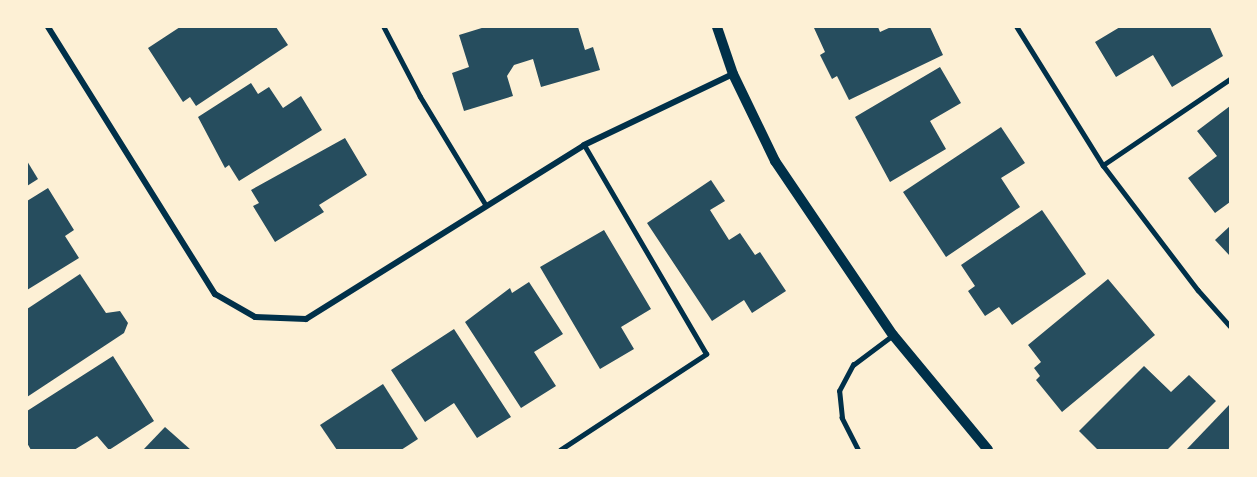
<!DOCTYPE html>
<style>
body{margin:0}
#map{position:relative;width:1257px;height:477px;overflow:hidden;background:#fdf0d5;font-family:"Archivo Narrow",sans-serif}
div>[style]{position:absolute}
.building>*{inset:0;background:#264d5e}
.service>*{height:4.5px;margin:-2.25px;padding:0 2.25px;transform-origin:2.25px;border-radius:2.25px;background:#003049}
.minor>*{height:6px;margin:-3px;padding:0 3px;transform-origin:3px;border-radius:3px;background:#003049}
.tertiary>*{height:10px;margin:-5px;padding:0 5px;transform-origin:5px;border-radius:5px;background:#003049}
span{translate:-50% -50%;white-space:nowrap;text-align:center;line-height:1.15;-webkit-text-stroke:5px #fdf0d5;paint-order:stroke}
.frame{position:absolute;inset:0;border:28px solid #fdf0d5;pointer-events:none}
</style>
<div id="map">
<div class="building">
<i style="clip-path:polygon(180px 27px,276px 27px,288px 45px,196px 106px,190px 97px,183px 102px,148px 48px)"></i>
<i style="clip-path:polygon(485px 27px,578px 27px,585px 50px,593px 47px,600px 70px,541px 87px,533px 59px,514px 65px,507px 76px,513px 96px,464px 111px,452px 73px,469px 67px,459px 35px)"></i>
<i style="clip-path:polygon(878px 27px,880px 32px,891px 27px,930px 27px,943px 55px,849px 100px,837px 76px,832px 79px,820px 55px,825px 52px,814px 28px)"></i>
<i style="clip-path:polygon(1120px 27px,1210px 27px,1223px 56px,1172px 87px,1153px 55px,1116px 77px,1095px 42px)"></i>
<i style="clip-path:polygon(940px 67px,961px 103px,930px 121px,946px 149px,890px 182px,855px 117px)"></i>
<i style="clip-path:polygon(251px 83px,258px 94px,269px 87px,283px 108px,301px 96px,322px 130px,239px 181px,229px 165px,225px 168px,198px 117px)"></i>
<i style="clip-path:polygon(1230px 106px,1230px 202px,1215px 213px,1188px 178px,1217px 156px,1197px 131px)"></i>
<i style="clip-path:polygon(1001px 127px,1025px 163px,1001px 178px,1020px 207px,946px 257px,903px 192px)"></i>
<i style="clip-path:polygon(345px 138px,367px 175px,319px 205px,324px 212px,275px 242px,253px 206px,259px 203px,251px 190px)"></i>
<i style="clip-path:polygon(27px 161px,38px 179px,27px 186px)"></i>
<i style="clip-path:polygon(711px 180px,725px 201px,710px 210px,729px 240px,740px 233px,755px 255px,760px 252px,786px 291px,752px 313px,744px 300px,712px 321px,647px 223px)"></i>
<i style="clip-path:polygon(48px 188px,74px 230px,65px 236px,79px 258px,27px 290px,27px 201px)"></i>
<i style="clip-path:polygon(1042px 210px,1086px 274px,1012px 325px,999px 307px,985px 316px,968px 291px,975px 286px,961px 265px)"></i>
<i style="clip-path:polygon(1230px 226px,1230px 256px,1215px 240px)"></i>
<i style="clip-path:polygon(604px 230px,651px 309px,621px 327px,634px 349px,600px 369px,540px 267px)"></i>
<i style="clip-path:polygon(80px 274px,106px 313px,120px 311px,128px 323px,124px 333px,27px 397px,27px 309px)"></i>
<i style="clip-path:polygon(1108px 279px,1155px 335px,1062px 412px,1036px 380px,1040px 376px,1034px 368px,1041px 362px,1028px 345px)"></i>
<i style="clip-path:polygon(529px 282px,563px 334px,534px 352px,556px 386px,521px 408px,465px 322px,510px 288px,512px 293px)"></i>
<i style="clip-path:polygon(454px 329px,511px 417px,477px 438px,454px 403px,425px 422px,391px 370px)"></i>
<i style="clip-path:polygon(113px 356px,154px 421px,109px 450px,97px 436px,74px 450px,31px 450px,27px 443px,27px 411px)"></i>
<i style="clip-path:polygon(1144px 366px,1171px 392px,1189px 375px,1216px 401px,1167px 450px,1098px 450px,1079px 431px)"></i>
<i style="clip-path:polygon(383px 384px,418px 439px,401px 450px,337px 450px,320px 425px)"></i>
<i style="clip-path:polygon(1230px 404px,1230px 450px,1186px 450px)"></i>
<i style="clip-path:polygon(165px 427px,191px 450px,143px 450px)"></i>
</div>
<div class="service">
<i style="left:384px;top:27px;width:78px;rotate:62.4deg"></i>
<i style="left:420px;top:96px;width:127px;rotate:58.8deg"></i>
<i style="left:1017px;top:27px;width:163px;rotate:58.1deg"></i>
<i style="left:1103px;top:165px;width:157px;rotate:52.8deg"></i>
<i style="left:1198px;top:290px;width:48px;rotate:48.4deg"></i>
<i style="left:1103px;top:165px;width:153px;rotate:-34.1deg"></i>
<i style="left:560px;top:450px;width:175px;rotate:-33.3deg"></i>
<i style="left:706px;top:354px;width:242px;rotate:-120.3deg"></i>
<i style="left:858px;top:450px;width:36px;rotate:-117deg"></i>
<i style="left:842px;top:418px;width:27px;rotate:-96deg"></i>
<i style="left:839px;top:391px;width:30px;rotate:-62deg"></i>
<i style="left:853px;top:365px;width:50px;rotate:-36.9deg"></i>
</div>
<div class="minor">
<i style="left:48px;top:27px;width:315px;rotate:58deg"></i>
<i style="left:215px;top:294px;width:46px;rotate:29.9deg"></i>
<i style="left:255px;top:317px;width:51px;rotate:2.2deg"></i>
<i style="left:306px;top:319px;width:328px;rotate:-32deg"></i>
<i style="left:584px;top:145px;width:165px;rotate:-25.5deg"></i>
</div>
<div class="tertiary">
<i style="left:717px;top:27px;width:50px;rotate:71.2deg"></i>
<i style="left:733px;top:74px;width:97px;rotate:64.2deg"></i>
<i style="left:775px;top:161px;width:210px;rotate:55.9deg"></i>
<i style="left:893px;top:335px;width:149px;rotate:50.4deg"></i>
</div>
<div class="frame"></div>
</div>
